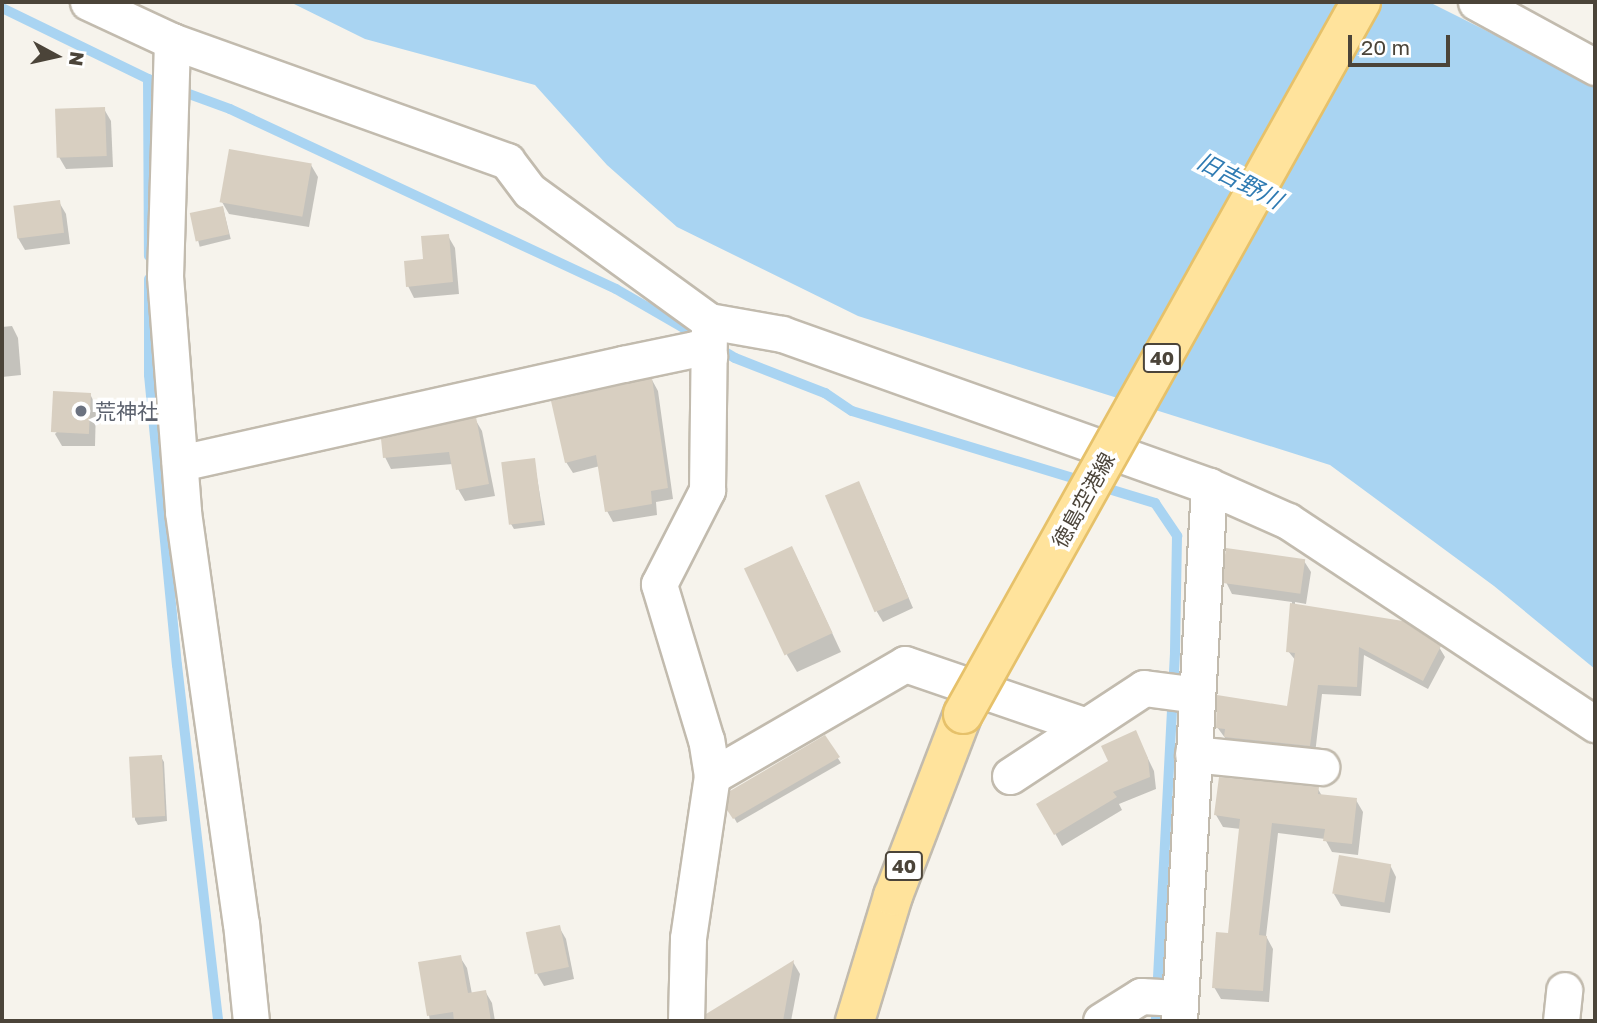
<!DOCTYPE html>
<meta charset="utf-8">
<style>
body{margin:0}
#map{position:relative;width:1597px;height:1023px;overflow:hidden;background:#f6f3ec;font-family:"Golos Text","Noto Sans JP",sans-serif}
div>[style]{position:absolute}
.water>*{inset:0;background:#a9d4f2}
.shadow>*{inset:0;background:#0003;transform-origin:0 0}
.stream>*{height:10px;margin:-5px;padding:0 5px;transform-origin:5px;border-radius:5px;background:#a9d4f2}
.building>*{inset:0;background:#d8cfc1;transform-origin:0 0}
.roads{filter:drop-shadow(2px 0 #c2bbae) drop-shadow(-2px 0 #c2bbae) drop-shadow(0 2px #c2bbae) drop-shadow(0 -2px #c2bbae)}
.minor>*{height:35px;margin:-17.5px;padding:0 17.5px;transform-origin:17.5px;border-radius:17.5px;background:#fff}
.primary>*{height:38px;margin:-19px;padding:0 19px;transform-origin:19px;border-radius:19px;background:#ffe39c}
.bridges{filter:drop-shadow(2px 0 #e6c16a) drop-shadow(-2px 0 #e6c16a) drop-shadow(0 2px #e6c16a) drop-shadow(0 -2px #e6c16a)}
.primary-bridge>*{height:38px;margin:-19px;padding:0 19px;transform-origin:19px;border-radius:19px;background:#ffe39c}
.dots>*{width:19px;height:19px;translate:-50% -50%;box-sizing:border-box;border:4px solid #fff;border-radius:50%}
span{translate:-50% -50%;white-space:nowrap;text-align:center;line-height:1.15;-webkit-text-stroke:7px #fff;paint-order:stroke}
.shield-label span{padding:2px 5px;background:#fff;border:2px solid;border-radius:5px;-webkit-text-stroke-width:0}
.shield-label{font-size:19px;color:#4b4439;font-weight:700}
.worship-label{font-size:21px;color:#5b616d}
.left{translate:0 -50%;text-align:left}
.street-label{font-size:21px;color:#4b4439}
.water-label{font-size:23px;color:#2e7ab2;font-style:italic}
.frame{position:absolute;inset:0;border:4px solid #4b4439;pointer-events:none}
.north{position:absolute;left:21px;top:21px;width:70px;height:70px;-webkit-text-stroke:5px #fff;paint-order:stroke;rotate:98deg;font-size:19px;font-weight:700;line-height:28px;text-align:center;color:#4b4439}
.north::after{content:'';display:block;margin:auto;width:24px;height:32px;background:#4b4439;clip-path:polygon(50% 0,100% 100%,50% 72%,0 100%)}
.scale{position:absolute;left:1348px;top:35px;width:102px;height:32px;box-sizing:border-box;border:4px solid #4b4439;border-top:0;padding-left:9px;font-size:21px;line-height:24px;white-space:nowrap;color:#4b4439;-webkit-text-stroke:5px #fff;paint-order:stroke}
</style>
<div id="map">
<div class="water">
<i style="clip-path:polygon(290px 2px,1429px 2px,1595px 85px,1595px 669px,1494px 586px,1330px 465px,858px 316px,677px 227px,607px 165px,535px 85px,365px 39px)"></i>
</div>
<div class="shadow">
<i style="clip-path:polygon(104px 109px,111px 121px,113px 167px,66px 169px,59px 157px,57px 111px)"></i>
<i style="clip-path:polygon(311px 165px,318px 177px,309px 227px,229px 214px,222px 202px)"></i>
<i style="clip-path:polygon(59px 202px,66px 214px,70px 244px,25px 250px,18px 238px,15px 208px)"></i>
<i style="left:223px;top:208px;width:32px;height:32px;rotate:76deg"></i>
<i style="clip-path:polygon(448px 236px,455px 248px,459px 294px,414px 298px,408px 286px)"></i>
<i style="clip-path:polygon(12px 326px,18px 338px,21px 375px,2px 377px,2px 327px)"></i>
<i style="clip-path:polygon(652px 380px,658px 391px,673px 499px,656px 502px,657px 515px,613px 522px,607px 511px,600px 466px,573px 473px,566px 462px)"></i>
<i style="clip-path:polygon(90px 394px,96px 406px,95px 446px,62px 446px,55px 434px)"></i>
<i style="clip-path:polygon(475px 419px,482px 431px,495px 496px,465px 501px,458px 489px,453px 464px,391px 469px,385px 457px)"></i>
<i style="clip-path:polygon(534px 460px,545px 525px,514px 529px,511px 524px)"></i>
<i style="clip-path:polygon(864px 494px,913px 608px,883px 622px,877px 612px)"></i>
<i style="clip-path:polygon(1304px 561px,1311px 572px,1306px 604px,1295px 602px,1295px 606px,1439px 647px,1445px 657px,1428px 689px,1364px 655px,1361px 696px,1322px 694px,1315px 754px,1231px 746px,1217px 727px,1289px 708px,1296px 661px,1288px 651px,1292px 602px,1232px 594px,1226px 582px)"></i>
<i style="clip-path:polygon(801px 566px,841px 652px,797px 672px,787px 655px)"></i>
<i style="clip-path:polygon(1135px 732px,1154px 771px,1156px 789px,1119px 804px,1122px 810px,1062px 846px,1039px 804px,1110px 762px)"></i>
<i style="clip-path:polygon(825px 738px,841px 763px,737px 823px,729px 809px)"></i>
<i style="clip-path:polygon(161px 757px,164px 762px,167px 821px,138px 825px,135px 820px,131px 759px)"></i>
<i style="clip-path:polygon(1318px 789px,1322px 796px,1356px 800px,1363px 812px,1358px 855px,1332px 852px,1325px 839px,1278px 833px,1266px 936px,1273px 949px,1269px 1002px,1221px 999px,1214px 987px,1229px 935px,1241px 829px,1223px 827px,1216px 815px)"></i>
<i style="clip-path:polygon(1390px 865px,1396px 877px,1390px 913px,1341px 906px,1334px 894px)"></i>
<i style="clip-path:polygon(559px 927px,566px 939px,574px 979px,544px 986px,537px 974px)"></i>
<i style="clip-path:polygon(460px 957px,467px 968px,472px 994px,485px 991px,492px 1003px,495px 1021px,430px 1021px,420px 964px)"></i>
<i style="clip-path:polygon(793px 962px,800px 974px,791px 1021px,733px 1021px,725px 1004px)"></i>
</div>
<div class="stream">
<i style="left:2px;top:8px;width:162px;rotate:25.9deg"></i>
<i style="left:148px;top:79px;width:177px;rotate:89.7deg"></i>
<i style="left:148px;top:79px;width:87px;rotate:20.1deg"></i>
<i style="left:230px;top:109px;width:426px;rotate:25deg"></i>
<i style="left:616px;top:289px;width:98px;rotate:30deg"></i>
<i style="left:149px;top:279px;width:96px;rotate:90deg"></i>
<i style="left:149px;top:375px;width:291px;rotate:84.5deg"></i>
<i style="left:177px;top:665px;width:358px;rotate:83.4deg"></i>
<i style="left:715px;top:346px;width:23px;rotate:31deg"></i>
<i style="left:735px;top:358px;width:97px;rotate:21.3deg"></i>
<i style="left:825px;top:393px;width:32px;rotate:34deg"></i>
<i style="left:852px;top:411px;width:317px;rotate:16.9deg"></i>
<i style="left:1155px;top:503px;width:40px;rotate:56deg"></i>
<i style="left:1177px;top:536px;width:117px;rotate:91deg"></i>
<i style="left:1175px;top:653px;width:368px;rotate:93deg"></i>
</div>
<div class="building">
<i style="left:105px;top:107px;width:49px;height:50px;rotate:88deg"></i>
<i style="left:229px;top:149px;width:84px;height:54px;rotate:10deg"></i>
<i style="left:60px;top:200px;width:33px;height:47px;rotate:83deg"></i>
<i style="left:223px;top:206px;width:29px;height:34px;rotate:78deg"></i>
<i style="clip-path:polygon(449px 234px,453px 282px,406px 287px,404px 261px,423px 259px,421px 236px)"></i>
<i style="clip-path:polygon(652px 378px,668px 488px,651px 491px,652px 504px,605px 512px,596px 455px,565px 463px,551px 401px)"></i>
<i style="left:91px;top:393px;width:41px;height:38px;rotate:93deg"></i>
<i style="clip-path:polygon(476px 417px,489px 484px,456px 490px,449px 452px,383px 458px,381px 439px)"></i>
<i style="left:535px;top:458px;width:63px;height:34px;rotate:83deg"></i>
<i style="left:859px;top:481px;width:127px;height:37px;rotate:67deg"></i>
<i style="left:792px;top:546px;width:96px;height:53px;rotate:65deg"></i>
<i style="left:1226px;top:548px;width:80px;height:35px;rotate:8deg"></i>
<i style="clip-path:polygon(1290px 603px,1403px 621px,1441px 646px,1423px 681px,1359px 647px,1357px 687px,1318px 685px,1310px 746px,1224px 737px,1225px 729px,1216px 728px,1217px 695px,1287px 706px,1295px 653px,1286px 652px)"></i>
<i style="clip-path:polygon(1136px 730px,1148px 758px,1150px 777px,1113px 792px,1117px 797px,1054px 835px,1036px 804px,1108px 761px,1101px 746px)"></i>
<i style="clip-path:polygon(825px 735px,840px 757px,733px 819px,727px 810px,730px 791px)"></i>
<i style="left:162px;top:755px;width:61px;height:33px;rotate:87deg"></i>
<i style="clip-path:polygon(1219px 777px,1319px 787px,1318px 794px,1357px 798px,1352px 844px,1323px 841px,1325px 829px,1272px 823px,1259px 935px,1267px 936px,1263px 991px,1212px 988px,1216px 932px,1228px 933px,1240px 819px,1214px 815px)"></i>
<i style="left:1339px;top:855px;width:53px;height:39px;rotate:10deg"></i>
<i style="left:560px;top:925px;width:43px;height:35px;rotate:78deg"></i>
<i style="clip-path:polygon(461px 955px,468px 993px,486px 990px,491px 1021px,454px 1021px,453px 1012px,427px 1016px,418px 962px)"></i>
<i style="clip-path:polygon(794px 960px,783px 1021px,706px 1021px,706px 1014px)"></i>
</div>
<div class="roads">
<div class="minor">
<i style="left:88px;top:2px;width:93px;rotate:24.9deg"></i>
<i style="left:172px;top:41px;width:356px;rotate:19.7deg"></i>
<i style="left:507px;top:161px;width:38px;rotate:53deg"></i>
<i style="left:530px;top:191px;width:221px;rotate:36deg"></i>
<i style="left:709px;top:321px;width:74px;rotate:10.1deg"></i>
<i style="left:782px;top:334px;width:453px;rotate:19.6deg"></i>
<i style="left:1209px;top:486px;width:86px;rotate:23.9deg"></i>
<i style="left:1288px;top:521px;width:368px;rotate:33.5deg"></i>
<i style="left:1476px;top:2px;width:136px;rotate:28.6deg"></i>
<i style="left:172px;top:41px;width:235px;rotate:91.7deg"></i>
<i style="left:165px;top:276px;width:237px;rotate:85.6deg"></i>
<i style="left:183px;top:512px;width:415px;rotate:82deg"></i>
<i style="left:241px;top:923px;width:99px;rotate:84.2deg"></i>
<i style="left:180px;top:463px;width:454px;rotate:-12.6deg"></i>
<i style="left:623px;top:364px;width:74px;rotate:-11.8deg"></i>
<i style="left:695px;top:349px;width:16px;rotate:27deg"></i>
<i style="left:1193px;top:754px;width:129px;rotate:5.8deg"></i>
<i style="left:712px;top:776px;width:223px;rotate:-30.1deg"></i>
<i style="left:905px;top:664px;width:191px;rotate:18.9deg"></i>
<i style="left:1010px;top:776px;width:160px;rotate:-33.3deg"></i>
<i style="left:1144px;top:688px;width:53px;rotate:7.5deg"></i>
<i style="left:686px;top:1021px;width:83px;rotate:-88.6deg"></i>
<i style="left:688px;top:938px;width:164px;rotate:-81.6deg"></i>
<i style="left:712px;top:776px;width:36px;rotate:-99deg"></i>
<i style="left:706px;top:740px;width:163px;rotate:-106.8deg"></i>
<i style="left:659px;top:584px;width:106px;rotate:-62.9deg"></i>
<i style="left:707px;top:490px;width:169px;rotate:-89.3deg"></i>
<i style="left:1101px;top:1021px;width:47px;rotate:-32deg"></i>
<i style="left:1141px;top:996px;width:39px;rotate:3deg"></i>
<i style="left:1179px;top:1021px;width:536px;rotate:-86.79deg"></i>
<i style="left:1561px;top:1021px;width:31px;rotate:-84deg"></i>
</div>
<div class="primary">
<i style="left:855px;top:1021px;width:131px;rotate:-73.1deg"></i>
<i style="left:893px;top:896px;width:195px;rotate:-69deg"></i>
</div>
</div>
<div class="bridges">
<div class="primary-bridge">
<i style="left:963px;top:714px;width:816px;rotate:-60.8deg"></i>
</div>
</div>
<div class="dots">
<i style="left:81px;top:411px;background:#6b7280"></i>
</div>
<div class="shield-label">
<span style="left:1162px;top:358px">40</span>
<span style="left:904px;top:866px">40</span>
</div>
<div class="worship-label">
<span class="left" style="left:95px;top:411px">荒神社</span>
</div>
<div class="street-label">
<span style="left:1083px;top:500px;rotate:-61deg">徳島空港線</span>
</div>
<div class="water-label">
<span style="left:1240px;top:180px;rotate:28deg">旧吉野川</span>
</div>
<div class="frame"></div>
<div class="north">N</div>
<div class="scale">20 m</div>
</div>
